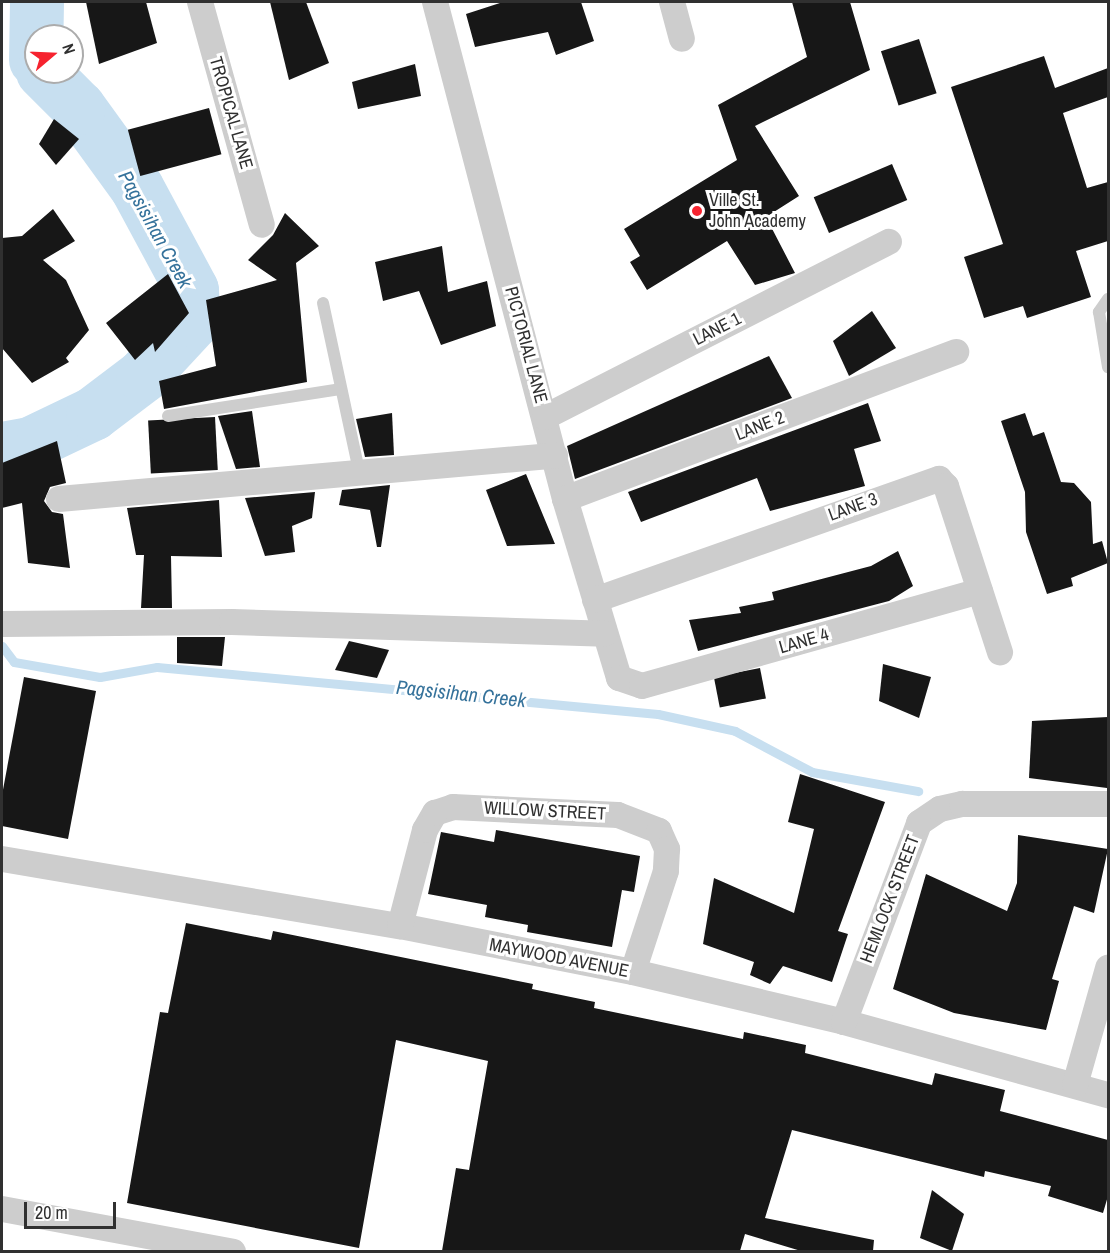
<!DOCTYPE html>
<style>
body{margin:0}
#map{position:relative;width:1110px;height:1253px;overflow:hidden;background:#fff;font-family:"Archivo Narrow",sans-serif}
div>[style]{position:absolute}
.stream>*{height:9px;margin:-4.5px;padding:0 4.5px;transform-origin:4.5px;border-radius:4.5px;background:#c7dff0}
.river>*{height:54px;margin:-27px;padding:0 27px;transform-origin:27px;border-radius:27px;background:#c7dff0}
.building>*{inset:0;background:#171717;transform-origin:0 0}
.service>*{height:12px;margin:-6px;padding:0 6px;transform-origin:6px;border-radius:6px;background:#cdcdcd}
.minor>*{height:26px;margin:-13px;padding:0 13px;transform-origin:13px;border-radius:13px;background:#cdcdcd}
.dots>*{width:16px;height:16px;translate:-50% -50%;box-sizing:border-box;border:3px solid #fff;border-radius:50%}
span{translate:-50% -50%;white-space:nowrap;text-align:center;line-height:1.15;-webkit-text-stroke:6px #fff;paint-order:stroke}
.street-label{font-size:18px;color:#303030}
.poi-label{font-size:18px;color:#303030}
.left{translate:0 -50%;text-align:left}
.water-label{font-size:20px;color:#35729b;font-style:italic}
.frame{position:absolute;inset:0;border:3px solid #303030;pointer-events:none}
.north{position:absolute;left:24px;top:24px;width:60px;height:60px;box-sizing:border-box;background:#fff;border:2px solid #acacac;border-radius:50%;rotate:71deg;font-size:16px;font-weight:700;line-height:24px;text-align:center;color:#303030}
.north::after{content:'';display:block;margin:auto;width:21px;height:27px;background:#f6232f;clip-path:polygon(50% 0,100% 100%,50% 72%,0 100%)}
.scale{position:absolute;left:24px;top:1202px;width:92px;height:27px;box-sizing:border-box;border:3px solid #303030;border-top:0;padding-left:8px;font-size:18px;line-height:21px;white-space:nowrap;color:#303030;-webkit-text-stroke:4px #fff;paint-order:stroke}
</style>
<div id="map">
<div class="stream">
<i style="left:2px;top:646px;width:20px;rotate:53deg"></i>
<i style="left:14px;top:662px;width:87px;rotate:9.9deg"></i>
<i style="left:100px;top:677px;width:58px;rotate:-10deg"></i>
<i style="left:157px;top:667px;width:503px;rotate:5.36deg"></i>
<i style="left:658px;top:714px;width:79px;rotate:12.4deg"></i>
<i style="left:735px;top:731px;width:87px;rotate:28deg"></i>
<i style="left:812px;top:772px;width:108px;rotate:10.2deg"></i>
</div>
<div class="river">
<i style="left:36px;top:60px;width:58px;rotate:-89deg"></i>
<i style="left:2px;top:449px;width:28px;rotate:-10deg"></i>
<i style="left:30px;top:444px;width:70px;rotate:-25.5deg"></i>
<i style="left:93px;top:414px;width:63px;rotate:-37.2deg"></i>
<i style="left:143px;top:376px;width:75px;rotate:-47.2deg"></i>
<i style="left:194px;top:321px;width:31px;rotate:-94deg"></i>
<i style="left:192px;top:290px;width:116px;rotate:-118.3deg"></i>
<i style="left:137px;top:188px;width:99px;rotate:-125.9deg"></i>
<i style="left:79px;top:108px;width:51px;rotate:-135deg"></i>
</div>
<div class="building">
<i style="clip-path:polygon(86px 2px,146px 2px,157px 43px,99px 64px)"></i>
<i style="clip-path:polygon(270px 2px,306px 2px,329px 63px,289px 80px)"></i>
<i style="clip-path:polygon(503px 2px,581px 2px,594px 41px,556px 55px,548px 32px,475px 47px,466px 14px)"></i>
<i style="clip-path:polygon(792px 2px,850px 2px,870px 70px,755px 126px,799px 196px,766px 217px,795px 273px,755px 285px,727px 241px,647px 290px,630px 262px,640px 256px,624px 229px,737px 160px,718px 105px,807px 57px)"></i>
<i style="left:919px;top:39px;width:57px;height:40px;rotate:72deg"></i>
<i style="clip-path:polygon(1044px 56px,1055px 88px,1108px 68px,1108px 97px,1063px 113px,1087px 188px,1108px 182px,1108px 241px,1076px 251px,1091px 297px,1027px 318px,1023px 306px,984px 318px,964px 257px,1003px 244px,951px 87px)"></i>
<i style="clip-path:polygon(415px 64px,421px 96px,358px 109px,352px 82px)"></i>
<i style="left:209px;top:108px;width:48px;height:84px;rotate:75deg"></i>
<i style="clip-path:polygon(54px 119px,79px 139px,56px 165px,39px 144px)"></i>
<i style="left:892px;top:164px;width:39px;height:85px;rotate:67deg"></i>
<i style="clip-path:polygon(53px 209px,75px 241px,43px 260px,66px 280px,89px 330px,66px 358px,69px 362px,32px 383px,2px 348px,2px 238px,22px 236px)"></i>
<i style="clip-path:polygon(285px 213px,319px 246px,296px 263px,307px 382px,164px 409px,159px 381px,216px 366px,206px 300px,277px 280px,248px 260px,273px 235px)"></i>
<i style="clip-path:polygon(442px 246px,448px 292px,487px 281px,496px 326px,441px 345px,419px 291px,383px 301px,375px 262px)"></i>
<i style="clip-path:polygon(168px 274px,189px 313px,155px 352px,153px 343px,135px 360px,106px 323px)"></i>
<i style="clip-path:polygon(872px 311px,896px 348px,849px 376px,833px 341px)"></i>
<i style="clip-path:polygon(769px 356px,792px 398px,575px 479px,567px 446px)"></i>
<i style="clip-path:polygon(868px 403px,881px 441px,854px 449px,865px 486px,770px 511px,757px 478px,641px 522px,628px 492px)"></i>
<i style="clip-path:polygon(252px 411px,260px 467px,236px 469px,218px 416px)"></i>
<i style="clip-path:polygon(392px 413px,394px 455px,365px 457px,356px 419px)"></i>
<i style="clip-path:polygon(1025px 413px,1033px 436px,1044px 432px,1061px 482px,1074px 483px,1091px 502px,1093px 544px,1102px 541px,1108px 563px,1071px 578px,1073px 586px,1047px 594px,1026px 532px,1025px 492px,1001px 421px)"></i>
<i style="left:215px;top:417px;width:53px;height:67px;rotate:87deg"></i>
<i style="clip-path:polygon(57px 441px,66px 483px,50px 487px,44px 501px,52px 512px,63px 514px,70px 568px,28px 563px,22px 503px,2px 508px,2px 463px)"></i>
<i style="clip-path:polygon(526px 474px,533px 491px,555px 544px,507px 546px,486px 490px)"></i>
<i style="clip-path:polygon(390px 485px,381px 547px,377px 547px,370px 510px,339px 505px,342px 490px)"></i>
<i style="clip-path:polygon(315px 492px,312px 518px,292px 526px,295px 552px,265px 556px,245px 498px)"></i>
<i style="clip-path:polygon(219px 500px,222px 557px,171px 556px,172px 608px,141px 608px,144px 555px,136px 555px,127px 508px)"></i>
<i style="clip-path:polygon(898px 551px,913px 586px,889px 601px,698px 651px,689px 620px,741px 613px,739px 607px,774px 600px,772px 592px,871px 566px)"></i>
<i style="clip-path:polygon(177px 637px,225px 637px,222px 666px,177px 663px)"></i>
<i style="clip-path:polygon(349px 641px,389px 650px,377px 678px,335px 670px)"></i>
<i style="clip-path:polygon(883px 664px,931px 677px,919px 718px,879px 701px)"></i>
<i style="left:760px;top:668px;width:31px;height:47px;rotate:79deg"></i>
<i style="clip-path:polygon(24px 677px,96px 691px,68px 839px,2px 826px,2px 795px)"></i>
<i style="clip-path:polygon(1108px 717px,1107px 788px,1029px 778px,1032px 721px)"></i>
<i style="clip-path:polygon(800px 774px,885px 802px,838px 931px,848px 934px,832px 982px,783px 966px,770px 984px,750px 975px,754px 962px,703px 944px,714px 878px,794px 913px,814px 829px,788px 822px)"></i>
<i style="clip-path:polygon(496px 830px,640px 856px,634px 892px,622px 890px,612px 947px,527px 932px,528px 925px,485px 917px,487px 905px,428px 894px,441px 832px,494px 842px)"></i>
<i style="clip-path:polygon(1018px 835px,1108px 849px,1094px 913px,1074px 906px,1052px 979px,1059px 981px,1046px 1030px,954px 1013px,893px 989px,926px 874px,1007px 911px,1017px 883px)"></i>
<i style="clip-path:polygon(186px 923px,271px 940px,273px 931px,533px 984px,532px 989px,595px 1002px,594px 1008px,743px 1039px,744px 1032px,806px 1045px,805px 1053px,932px 1085px,935px 1073px,1005px 1090px,1000px 1111px,1108px 1140px,1108px 1196px,1103px 1213px,1048px 1196px,1051px 1186px,985px 1171px,984px 1177px,792px 1130px,765px 1218px,874px 1240px,873px 1251px,801px 1251px,745px 1234px,740px 1251px,442px 1251px,456px 1168px,469px 1170px,488px 1061px,396px 1040px,359px 1248px,127px 1203px,160px 1012px,168px 1013px)"></i>
<i style="clip-path:polygon(932px 1190px,964px 1214px,952px 1251px,920px 1238px)"></i>
</div>
<div class="service">
<i style="left:1108px;top:299px;width:16px;rotate:125deg"></i>
<i style="left:1099px;top:312px;width:56px;rotate:80.7deg"></i>
<i style="left:323px;top:303px;width:176px;rotate:77.9deg"></i>
<i style="left:168px;top:416px;width:174px;rotate:-8.9deg"></i>
</div>
<div class="minor">
<i style="left:200px;top:2px;width:231px;rotate:74.5deg"></i>
<i style="left:435px;top:2px;width:514px;rotate:75.34deg"></i>
<i style="left:565px;top:499px;width:187px;rotate:73.2deg"></i>
<i style="left:619px;top:678px;width:24px;rotate:19deg"></i>
<i style="left:642px;top:686px;width:351px;rotate:-15.7deg"></i>
<i style="left:672px;top:2px;width:38px;rotate:75deg"></i>
<i style="left:545px;top:417px;width:386px;rotate:-27deg"></i>
<i style="left:59px;top:499px;width:498px;rotate:-5deg"></i>
<i style="left:565px;top:499px;width:418px;rotate:-20.6deg"></i>
<i style="left:595px;top:600px;width:365px;rotate:-19.4deg"></i>
<i style="left:939px;top:479px;width:10px;rotate:45deg"></i>
<i style="left:946px;top:486px;width:175px;rotate:72deg"></i>
<i style="left:2px;top:624px;width:230px;rotate:-0.5deg"></i>
<i style="left:232px;top:622px;width:373px;rotate:1.8deg"></i>
<i style="left:2px;top:859px;width:404px;rotate:9.6deg"></i>
<i style="left:400px;top:926px;width:237px;rotate:11.2deg"></i>
<i style="left:633px;top:972px;width:217px;rotate:13.3deg"></i>
<i style="left:844px;top:1022px;width:274px;rotate:15.5deg"></i>
<i style="left:400px;top:926px;width:99px;rotate:-75.4deg"></i>
<i style="left:425px;top:830px;width:20px;rotate:-60deg"></i>
<i style="left:435px;top:813px;width:19px;rotate:-18deg"></i>
<i style="left:453px;top:807px;width:165px;rotate:2.8deg"></i>
<i style="left:618px;top:815px;width:44px;rotate:21.3deg"></i>
<i style="left:659px;top:831px;width:20px;rotate:66deg"></i>
<i style="left:667px;top:849px;width:22px;rotate:93deg"></i>
<i style="left:666px;top:871px;width:106px;rotate:108.1deg"></i>
<i style="left:844px;top:1022px;width:213px;rotate:-69.3deg"></i>
<i style="left:919px;top:823px;width:25px;rotate:-34deg"></i>
<i style="left:940px;top:809px;width:23px;rotate:-13deg"></i>
<i style="left:962px;top:804px;width:146px"></i>
<i style="left:1075px;top:1085px;width:122px;rotate:-74.2deg"></i>
<i style="left:2px;top:1209px;width:235px;rotate:10.5deg"></i>
</div>
<div class="dots">
<i style="left:697px;top:211px;background:#f6232f"></i>
</div>
<div class="street-label">
<span style="left:231px;top:113px;rotate:74deg">TROPICAL LANE</span>
<span style="left:717px;top:329px;rotate:-27deg">LANE 1</span>
<span style="left:526px;top:345px;rotate:75deg">PICTORIAL LANE</span>
<span style="left:760px;top:426px;rotate:-21deg">LANE 2</span>
<span style="left:853px;top:507px;rotate:-20deg">LANE 3</span>
<span style="left:804px;top:641px;rotate:-16deg">LANE 4</span>
<span style="left:545px;top:811px;rotate:3deg">WILLOW STREET</span>
<span style="left:890px;top:899px;rotate:-69deg">HEMLOCK STREET</span>
<span style="left:559px;top:958px;rotate:11deg">MAYWOOD AVENUE</span>
</div>
<div class="poi-label">
<span class="left" style="left:709px;top:211px">Ville St.<br>John Academy</span>
</div>
<div class="water-label">
<span style="left:156px;top:229px;rotate:61deg">Pagsisihan Creek</span>
<span style="left:461px;top:693px;rotate:6deg">Pagsisihan Creek</span>
</div>
<div class="frame"></div>
<div class="north">N</div>
<div class="scale">20 m</div>
</div>
